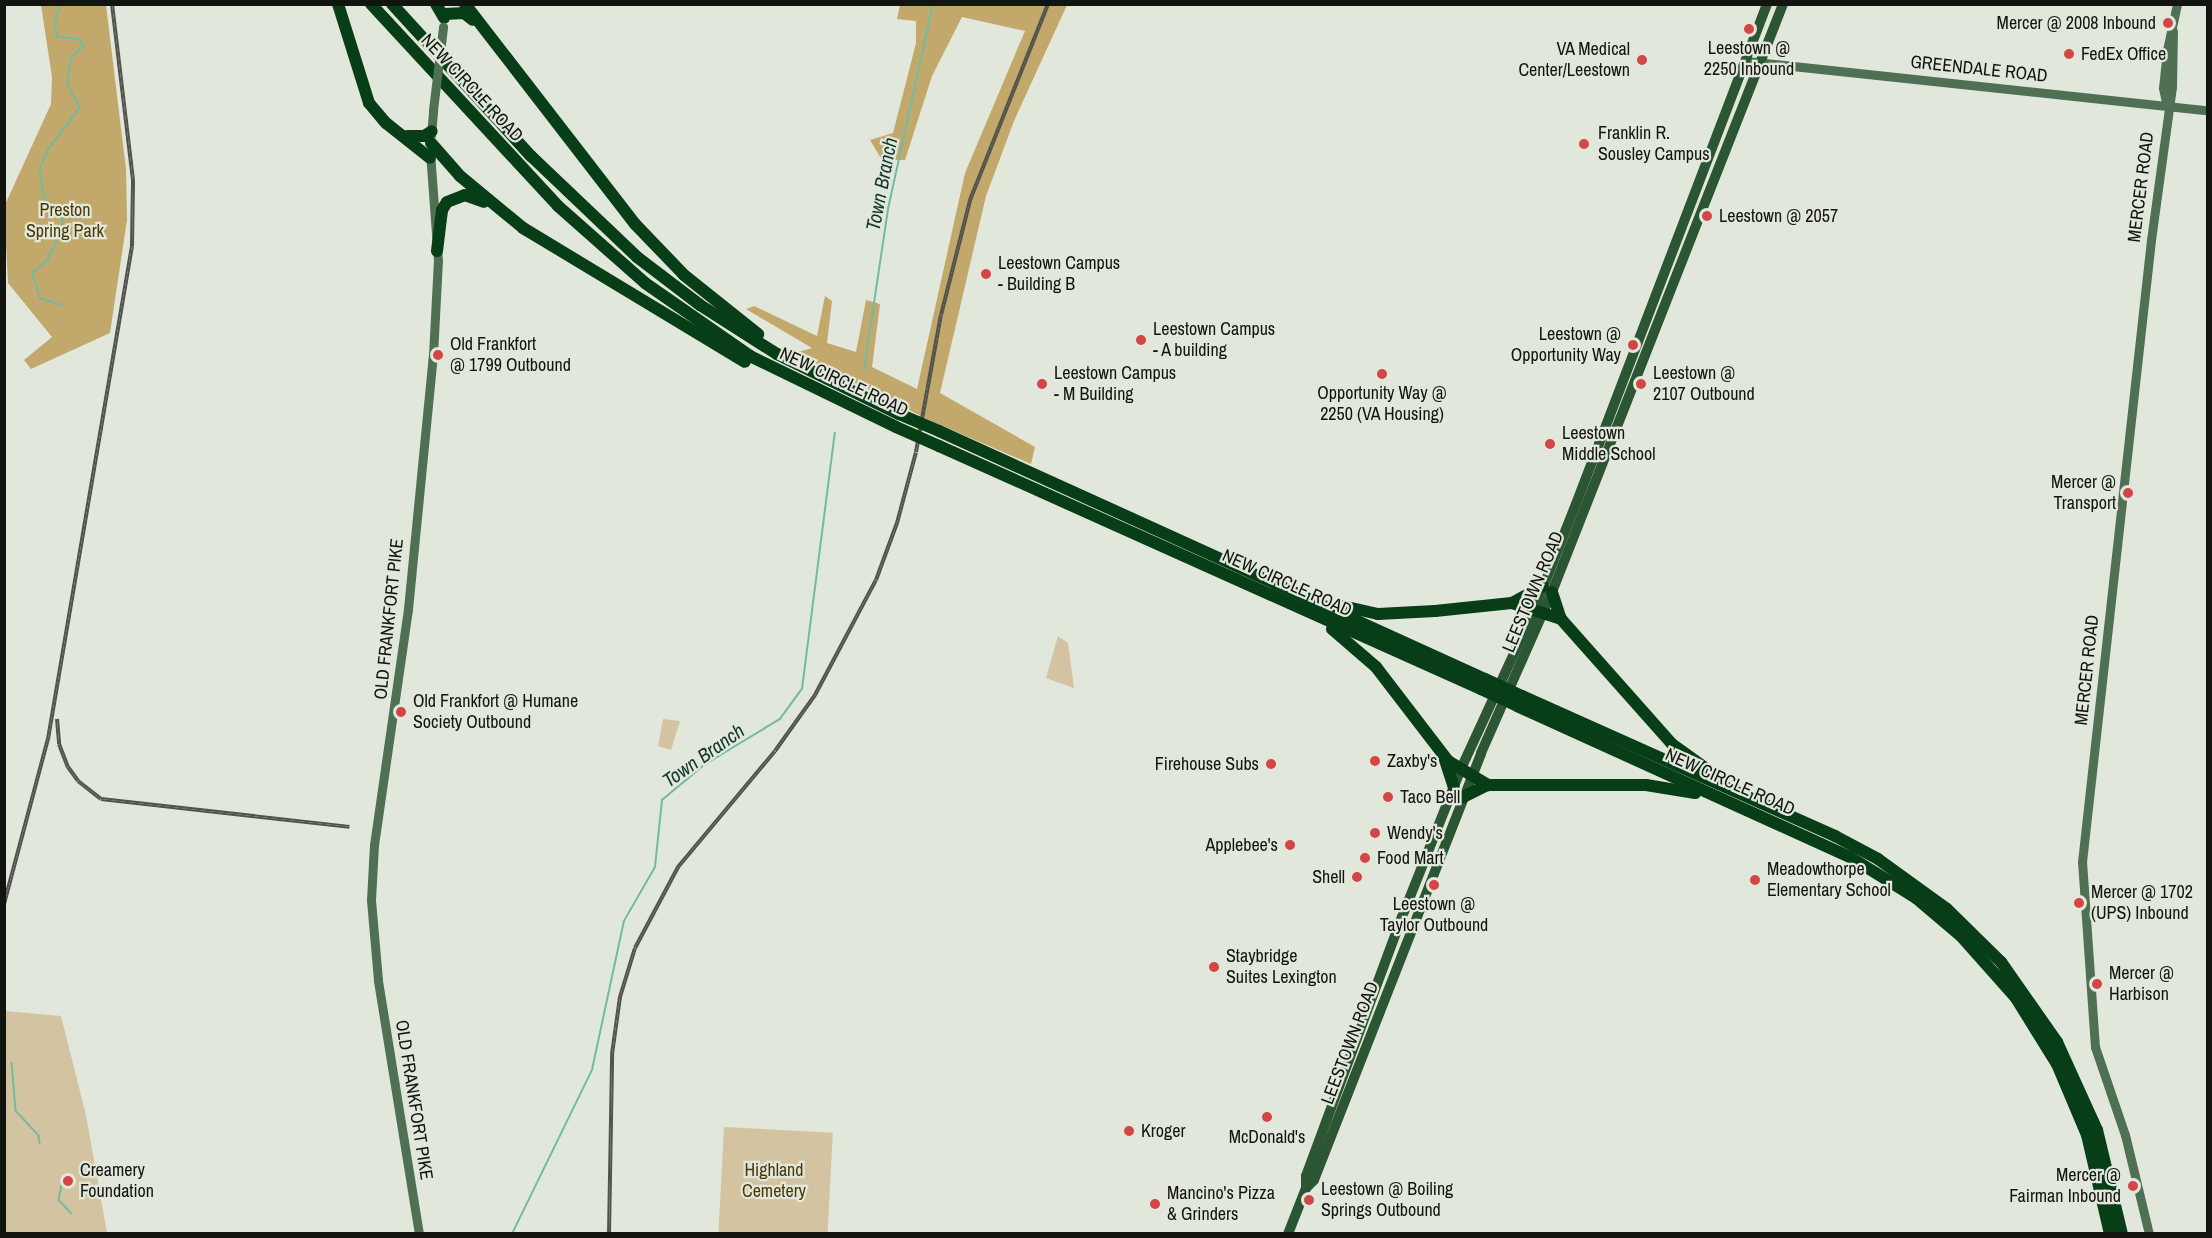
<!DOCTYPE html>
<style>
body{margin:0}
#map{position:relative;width:2212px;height:1238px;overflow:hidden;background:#e2e7dc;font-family:"Archivo Narrow",sans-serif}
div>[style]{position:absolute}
.green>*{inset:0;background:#d4c3a0;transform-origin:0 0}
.forest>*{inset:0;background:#c3a86c}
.stream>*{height:1.5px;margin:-0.75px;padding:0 0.75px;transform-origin:0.75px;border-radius:0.75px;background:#71bba0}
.secondary>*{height:9px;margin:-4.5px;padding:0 4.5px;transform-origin:4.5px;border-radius:4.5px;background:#4f7054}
.primary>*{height:10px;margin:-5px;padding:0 5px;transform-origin:5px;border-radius:5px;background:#2c5533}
.highway>*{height:12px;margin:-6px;padding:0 6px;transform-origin:6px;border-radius:6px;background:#073d17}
.rail>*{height:4px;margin-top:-2px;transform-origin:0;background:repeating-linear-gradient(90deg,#e2e7dc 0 4.5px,#50534d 0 9px);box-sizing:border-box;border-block:2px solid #50534d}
.secondary-bridge>*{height:9px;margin:-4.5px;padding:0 4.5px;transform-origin:4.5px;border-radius:4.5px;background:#4f7054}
.highway-bridge>*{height:12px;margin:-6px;padding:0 6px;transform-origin:6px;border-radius:6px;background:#073d17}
.dots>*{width:16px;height:16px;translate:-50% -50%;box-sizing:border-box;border:3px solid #e2e7dc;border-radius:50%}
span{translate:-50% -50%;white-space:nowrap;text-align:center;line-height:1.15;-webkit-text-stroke:4.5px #e2e7dc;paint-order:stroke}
.poi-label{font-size:18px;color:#121410}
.right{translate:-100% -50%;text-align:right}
.left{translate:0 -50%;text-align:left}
.street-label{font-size:18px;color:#121410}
.park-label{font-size:18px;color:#4a3804}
.water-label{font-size:20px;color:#14372c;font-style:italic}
.frame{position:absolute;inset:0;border:6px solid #121410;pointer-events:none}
</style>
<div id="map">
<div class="green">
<i style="clip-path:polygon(1058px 636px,1068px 643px,1074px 688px,1046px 678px)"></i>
<i style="clip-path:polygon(663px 719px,680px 721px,671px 750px,658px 746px)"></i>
<i style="clip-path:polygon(4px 1011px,61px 1016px,86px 1115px,107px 1233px,5px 1233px)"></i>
<i style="left:724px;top:1127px;width:109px;height:106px;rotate:3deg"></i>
</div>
<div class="forest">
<i style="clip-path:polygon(41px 5px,106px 5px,126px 169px,127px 220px,110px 333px,31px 369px,24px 360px,52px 337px,8px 283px,4px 207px,51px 104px,52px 77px)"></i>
<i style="clip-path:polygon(900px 5px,1067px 5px,1014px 121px,986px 196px,940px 393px,1035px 447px,1031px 464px,929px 420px,795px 353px,812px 348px,746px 309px,754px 306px,817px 336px,825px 296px,832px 301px,827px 343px,856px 352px,866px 300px,880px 304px,872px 367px,917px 389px,965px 173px,1025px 31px,962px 17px,932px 76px,905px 160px,882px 160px,870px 140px,893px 133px,916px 43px,916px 21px,897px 19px)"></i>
</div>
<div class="stream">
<i style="left:60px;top:4px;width:24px;rotate:102deg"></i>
<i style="left:55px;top:27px;width:10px;rotate:73deg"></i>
<i style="left:58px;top:37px;width:21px;rotate:5deg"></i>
<i style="left:79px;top:39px;width:9px;rotate:54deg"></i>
<i style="left:84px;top:46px;width:18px;rotate:135deg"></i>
<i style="left:71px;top:59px;width:26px;rotate:97deg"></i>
<i style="left:68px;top:85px;width:26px;rotate:62deg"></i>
<i style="left:80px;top:108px;width:51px;rotate:127.1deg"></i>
<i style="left:49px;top:149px;width:22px;rotate:114deg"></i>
<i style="left:40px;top:169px;width:29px;rotate:82deg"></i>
<i style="left:44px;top:198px;width:23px;rotate:43deg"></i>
<i style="left:61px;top:214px;width:12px;rotate:76deg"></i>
<i style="left:64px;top:226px;width:38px;rotate:115deg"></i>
<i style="left:48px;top:260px;width:20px;rotate:139deg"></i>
<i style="left:33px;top:273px;width:26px;rotate:74deg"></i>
<i style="left:40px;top:298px;width:23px;rotate:18deg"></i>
<i style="left:68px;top:4px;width:15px"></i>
<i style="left:864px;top:370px;width:163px;rotate:-81.5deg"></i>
<i style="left:888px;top:209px;width:210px;rotate:-77.6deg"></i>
<i style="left:12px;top:1063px;width:48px;rotate:85.2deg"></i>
<i style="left:16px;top:1111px;width:34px;rotate:47deg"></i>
<i style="left:39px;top:1136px;width:7px;rotate:82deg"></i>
<i style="left:62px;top:1185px;width:15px;rotate:101deg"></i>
<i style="left:59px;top:1200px;width:18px;rotate:47deg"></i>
<i style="left:512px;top:1234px;width:182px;rotate:-64deg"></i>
<i style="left:592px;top:1070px;width:152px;rotate:-77.9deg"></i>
<i style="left:624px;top:921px;width:62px;rotate:-60.1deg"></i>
<i style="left:655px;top:867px;width:67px;rotate:-84deg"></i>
<i style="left:662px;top:800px;width:55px;rotate:-39.8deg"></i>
<i style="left:704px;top:765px;width:89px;rotate:-31.2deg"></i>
<i style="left:780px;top:719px;width:37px;rotate:-54deg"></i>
<i style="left:802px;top:689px;width:258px;rotate:-82.7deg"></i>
</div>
<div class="secondary">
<i style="left:1746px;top:61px;width:465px;rotate:6.1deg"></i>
<i style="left:2166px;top:102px;width:14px;rotate:-102deg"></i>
<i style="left:2163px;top:88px;width:38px;rotate:-84deg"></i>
<i style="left:2167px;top:50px;width:47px;rotate:-77.7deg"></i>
<i style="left:431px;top:135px;width:25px;rotate:-85deg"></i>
<i style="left:419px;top:1234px;width:257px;rotate:-99.2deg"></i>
<i style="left:378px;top:980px;width:80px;rotate:-95deg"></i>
<i style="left:371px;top:900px;width:55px;rotate:-86.9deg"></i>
<i style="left:374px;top:845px;width:238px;rotate:-81.8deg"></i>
<i style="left:408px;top:609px;width:255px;rotate:-84.4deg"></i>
<i style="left:433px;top:355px;width:94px;rotate:-87deg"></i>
<i style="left:438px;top:261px;width:109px;rotate:-94.2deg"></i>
<i style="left:2149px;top:1234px;width:102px;rotate:-103.6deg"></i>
<i style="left:2125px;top:1135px;width:93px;rotate:-108.8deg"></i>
<i style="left:2095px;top:1047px;width:185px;rotate:-94deg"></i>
<i style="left:2082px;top:862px;width:626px;rotate:-83.67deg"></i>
<i style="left:2151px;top:240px;width:154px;rotate:-82.2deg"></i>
<i style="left:2172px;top:87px;width:56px;rotate:-89deg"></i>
</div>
<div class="primary">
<i style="left:1306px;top:1188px;width:12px;rotate:-90deg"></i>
<i style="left:1306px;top:1176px;width:276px;rotate:-69.7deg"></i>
<i style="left:1402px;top:917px;width:157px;rotate:-68.3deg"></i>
<i style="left:1460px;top:771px;width:177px;rotate:-65.3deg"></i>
<i style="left:1534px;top:610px;width:114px;rotate:-68.4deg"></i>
<i style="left:1576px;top:504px;width:535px;rotate:-69.09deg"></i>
<i style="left:1288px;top:1234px;width:49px;rotate:-68.6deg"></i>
<i style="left:1306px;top:1188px;width:11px;rotate:-45deg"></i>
<i style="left:1314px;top:1180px;width:458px;rotate:-68.6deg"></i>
<i style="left:1481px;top:753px;width:176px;rotate:-66.2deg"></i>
<i style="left:1552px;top:592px;width:632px;rotate:-68.55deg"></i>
</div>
<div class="highway">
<i style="left:338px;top:4px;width:104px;rotate:72.6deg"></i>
<i style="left:369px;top:103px;width:26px;rotate:50deg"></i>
<i style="left:386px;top:123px;width:56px;rotate:38.5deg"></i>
<i style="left:371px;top:4px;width:275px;rotate:47.2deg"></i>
<i style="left:558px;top:206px;width:116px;rotate:41.5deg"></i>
<i style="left:645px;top:283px;width:128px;rotate:34.8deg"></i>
<i style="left:750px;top:356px;width:162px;rotate:25.9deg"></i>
<i style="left:392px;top:4px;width:206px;rotate:47.6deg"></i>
<i style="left:531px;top:156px;width:146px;rotate:43.6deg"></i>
<i style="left:637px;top:257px;width:79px;rotate:37.3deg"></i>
<i style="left:700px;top:305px;width:91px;rotate:32.5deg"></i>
<i style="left:777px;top:354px;width:136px;rotate:26.2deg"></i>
<i style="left:436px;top:4px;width:16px;rotate:60deg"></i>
<i style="left:465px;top:4px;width:278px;rotate:52.3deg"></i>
<i style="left:635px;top:224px;width:71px;rotate:46.1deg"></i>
<i style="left:684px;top:275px;width:95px;rotate:38.6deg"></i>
<i style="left:445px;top:14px;width:19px;rotate:-3deg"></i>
<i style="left:464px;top:13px;width:11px;rotate:38deg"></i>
<i style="left:407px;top:136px;width:17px"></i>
<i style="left:424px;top:136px;width:9px;rotate:-32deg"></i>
<i style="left:431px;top:143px;width:44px;rotate:48.7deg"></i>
<i style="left:460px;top:176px;width:82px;rotate:39.5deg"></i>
<i style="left:523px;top:228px;width:259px;rotate:31.1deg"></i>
<i style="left:437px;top:251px;width:41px;rotate:-83deg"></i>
<i style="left:442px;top:210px;width:9px;rotate:-58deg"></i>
<i style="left:447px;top:202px;width:19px;rotate:-21deg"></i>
<i style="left:465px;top:195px;width:20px;rotate:20deg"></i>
<i style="left:939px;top:431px;width:600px;rotate:24.43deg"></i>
<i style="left:939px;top:446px;width:594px;rotate:24.15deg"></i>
<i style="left:1552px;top:592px;width:28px;rotate:72deg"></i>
<i style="left:1512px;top:603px;width:52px;rotate:18.1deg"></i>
<i style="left:1561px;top:619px;width:167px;rotate:48.4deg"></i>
<i style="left:1672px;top:744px;width:53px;rotate:35.8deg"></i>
<i style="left:1338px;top:605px;width:41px;rotate:12.7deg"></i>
<i style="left:1378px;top:614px;width:57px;rotate:-3deg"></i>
<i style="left:1435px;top:611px;width:77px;rotate:-5.9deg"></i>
<i style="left:1512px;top:603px;width:35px;rotate:-29deg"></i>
<i style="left:1332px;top:629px;width:58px;rotate:40.8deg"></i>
<i style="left:1376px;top:667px;width:118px;rotate:52.5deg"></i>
<i style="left:1448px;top:761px;width:47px;rotate:31deg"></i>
<i style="left:1522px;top:696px;width:343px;rotate:24.1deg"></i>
<i style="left:1835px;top:836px;width:49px;rotate:28.1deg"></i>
<i style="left:1878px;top:859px;width:85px;rotate:35.9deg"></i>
<i style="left:1947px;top:909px;width:76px;rotate:44.5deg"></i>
<i style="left:2001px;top:962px;width:98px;rotate:55deg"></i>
<i style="left:2057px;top:1042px;width:97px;rotate:65.6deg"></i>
<i style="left:2097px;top:1130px;width:107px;rotate:76.5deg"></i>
<i style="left:1517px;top:706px;width:366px;rotate:24.4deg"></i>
<i style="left:1850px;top:857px;width:78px;rotate:31.8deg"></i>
<i style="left:1916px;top:898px;width:59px;rotate:40.2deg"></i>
<i style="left:1961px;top:936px;width:83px;rotate:48.4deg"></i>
<i style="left:2016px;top:998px;width:78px;rotate:58.2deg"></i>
<i style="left:2057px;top:1064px;width:77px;rotate:67.1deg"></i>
<i style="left:2087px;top:1135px;width:102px;rotate:76.9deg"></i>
<i style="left:1445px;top:760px;width:28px;rotate:72deg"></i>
<i style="left:1463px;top:797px;width:28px;rotate:-26deg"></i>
<i style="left:1488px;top:785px;width:158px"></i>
<i style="left:1646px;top:785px;width:50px;rotate:9.3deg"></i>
</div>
<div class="rail">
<i style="left:57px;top:719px;width:25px;rotate:85deg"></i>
<i style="left:59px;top:744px;width:25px;rotate:69deg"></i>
<i style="left:68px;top:767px;width:17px;rotate:54deg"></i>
<i style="left:78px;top:781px;width:29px;rotate:38deg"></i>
<i style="left:101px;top:799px;width:250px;rotate:6.4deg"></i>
<i style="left:4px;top:904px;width:171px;rotate:-75.1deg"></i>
<i style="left:48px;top:739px;width:500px;rotate:-80.33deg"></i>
<i style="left:132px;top:246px;width:66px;rotate:-89.1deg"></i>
<i style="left:133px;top:180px;width:177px;rotate:-96.8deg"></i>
<i style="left:609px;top:1234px;width:180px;rotate:-89deg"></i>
<i style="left:612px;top:1054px;width:58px;rotate:-82deg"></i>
<i style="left:620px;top:997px;width:51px;rotate:-73deg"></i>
<i style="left:635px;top:948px;width:92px;rotate:-62deg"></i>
<i style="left:678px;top:867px;width:151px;rotate:-50.1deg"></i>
<i style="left:775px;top:751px;width:69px;rotate:-54.5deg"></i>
<i style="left:815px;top:695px;width:130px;rotate:-62.1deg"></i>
<i style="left:876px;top:580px;width:61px;rotate:-69.8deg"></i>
<i style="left:897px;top:523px;width:73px;rotate:-75deg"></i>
<i style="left:916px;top:452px;width:139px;rotate:-79.7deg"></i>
<i style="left:941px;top:315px;width:119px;rotate:-75.8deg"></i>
<i style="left:970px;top:200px;width:211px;rotate:-68.3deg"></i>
</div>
<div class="secondary-bridge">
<i style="left:433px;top:110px;width:84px;rotate:-83.1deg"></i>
</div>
<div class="highway-bridge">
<i style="left:899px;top:414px;width:43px;rotate:23deg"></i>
<i style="left:896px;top:427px;width:47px;rotate:23.8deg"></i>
<i style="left:1485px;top:679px;width:41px;rotate:24.7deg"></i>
<i style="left:1481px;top:689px;width:40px;rotate:25deg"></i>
</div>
<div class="dots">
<i style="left:2168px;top:23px;background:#d44545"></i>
<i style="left:1749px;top:29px;background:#d44545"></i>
<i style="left:2069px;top:54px;background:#d44545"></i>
<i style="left:1642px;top:60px;background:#d44545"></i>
<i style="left:1584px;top:144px;background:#d44545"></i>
<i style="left:1707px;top:216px;background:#d44545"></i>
<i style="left:986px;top:274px;background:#d44545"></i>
<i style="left:1141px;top:340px;background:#d44545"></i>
<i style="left:1633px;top:345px;background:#d44545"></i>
<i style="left:438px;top:355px;background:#d44545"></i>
<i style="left:1382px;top:374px;background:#d44545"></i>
<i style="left:1042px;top:384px;background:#d44545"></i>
<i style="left:1641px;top:384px;background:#d44545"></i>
<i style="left:1550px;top:444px;background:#d44545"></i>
<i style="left:2128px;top:493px;background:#d44545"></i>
<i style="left:401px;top:712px;background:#d44545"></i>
<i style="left:1375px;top:761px;background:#d44545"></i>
<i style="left:1271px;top:764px;background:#d44545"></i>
<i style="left:1388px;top:797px;background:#d44545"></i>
<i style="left:1375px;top:833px;background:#d44545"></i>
<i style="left:1290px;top:845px;background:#d44545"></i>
<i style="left:1365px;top:858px;background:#d44545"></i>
<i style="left:1357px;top:877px;background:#d44545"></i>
<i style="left:1755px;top:880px;background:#d44545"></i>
<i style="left:1434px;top:885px;background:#d44545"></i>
<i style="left:2079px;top:903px;background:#d44545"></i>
<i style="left:1214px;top:967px;background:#d44545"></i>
<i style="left:2097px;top:984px;background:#d44545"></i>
<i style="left:1267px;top:1117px;background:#d44545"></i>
<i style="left:1129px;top:1131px;background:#d44545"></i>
<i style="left:68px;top:1181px;background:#d44545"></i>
<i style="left:2133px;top:1186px;background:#d44545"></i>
<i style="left:1309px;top:1200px;background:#d44545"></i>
<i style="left:1155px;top:1204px;background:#d44545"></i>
</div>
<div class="poi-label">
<span class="right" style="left:2156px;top:23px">Mercer @ 2008 Inbound</span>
<span style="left:1749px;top:59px">Leestown @<br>2250 Inbound</span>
<span class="right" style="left:1630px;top:60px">VA Medical<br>Center/Leestown</span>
<span class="left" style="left:2081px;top:54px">FedEx Office</span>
<span class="left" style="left:1598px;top:144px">Franklin R.<br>Sousley Campus</span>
<span class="left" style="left:1719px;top:216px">Leestown @ 2057</span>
<span class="left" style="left:998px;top:274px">Leestown Campus<br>- Building B</span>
<span class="left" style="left:1153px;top:340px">Leestown Campus<br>- A building</span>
<span class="right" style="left:1621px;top:345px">Leestown @<br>Opportunity Way</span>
<span class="left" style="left:450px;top:355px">Old Frankfort<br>@ 1799 Outbound</span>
<span class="left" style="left:1054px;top:384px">Leestown Campus<br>- M Building</span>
<span class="left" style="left:1653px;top:384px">Leestown @<br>2107 Outbound</span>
<span style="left:1382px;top:404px">Opportunity Way @<br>2250 (VA Housing)</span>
<span class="left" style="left:1562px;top:444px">Leestown<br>Middle School</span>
<span class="right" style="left:2116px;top:493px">Mercer @<br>Transport</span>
<span class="left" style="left:413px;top:712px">Old Frankfort @ Humane<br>Society Outbound</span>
<span class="left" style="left:1387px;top:761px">Zaxby's</span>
<span class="right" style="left:1259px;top:764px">Firehouse Subs</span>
<span class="left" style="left:1400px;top:797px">Taco Bell</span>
<span class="left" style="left:1387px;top:833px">Wendy's</span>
<span class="right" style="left:1278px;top:845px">Applebee's</span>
<span class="left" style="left:1377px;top:858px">Food Mart</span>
<span class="left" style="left:1767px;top:880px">Meadowthorpe<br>Elementary School</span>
<span class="right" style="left:1345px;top:877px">Shell</span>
<span class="left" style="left:2091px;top:903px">Mercer @ 1702<br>(UPS) Inbound</span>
<span style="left:1434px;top:915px">Leestown @<br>Taylor Outbound</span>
<span class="left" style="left:1226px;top:967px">Staybridge<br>Suites Lexington</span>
<span class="left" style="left:2109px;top:984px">Mercer @<br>Harbison</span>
<span class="left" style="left:1141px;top:1131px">Kroger</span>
<span style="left:1267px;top:1137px">McDonald's</span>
<span class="left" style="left:80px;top:1181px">Creamery<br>Foundation</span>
<span class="right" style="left:2121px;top:1186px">Mercer @<br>Fairman Inbound</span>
<span class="left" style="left:1321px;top:1200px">Leestown @ Boiling<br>Springs Outbound</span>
<span class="left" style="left:1167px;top:1204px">Mancino's Pizza<br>&amp; Grinders</span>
</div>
<div class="street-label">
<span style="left:1979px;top:69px;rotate:6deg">GREENDALE ROAD</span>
<span style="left:472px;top:88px;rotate:47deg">NEW CIRCLE ROAD</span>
<span style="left:2141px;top:187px;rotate:-83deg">MERCER ROAD</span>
<span style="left:844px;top:382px;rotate:25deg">NEW CIRCLE ROAD</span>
<span style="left:1287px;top:583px;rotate:24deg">NEW CIRCLE ROAD</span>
<span style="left:1533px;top:592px;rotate:-67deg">LEESTOWN ROAD</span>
<span style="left:389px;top:619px;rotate:-84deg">OLD FRANKFORT PIKE</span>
<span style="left:2087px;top:670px;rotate:-84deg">MERCER ROAD</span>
<span style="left:1730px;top:782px;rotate:24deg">NEW CIRCLE ROAD</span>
<span style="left:1350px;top:1043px;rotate:-69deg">LEESTOWN ROAD</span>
<span style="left:414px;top:1100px;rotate:81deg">OLD FRANKFORT PIKE</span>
</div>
<div class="park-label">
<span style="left:65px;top:221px">Preston<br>Spring Park</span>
<span style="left:774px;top:1181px">Highland<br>Cemetery</span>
</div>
<div class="water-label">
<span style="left:881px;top:184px;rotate:-79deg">Town Branch</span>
<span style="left:703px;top:755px;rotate:-35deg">Town Branch</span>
</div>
<div class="frame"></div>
</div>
